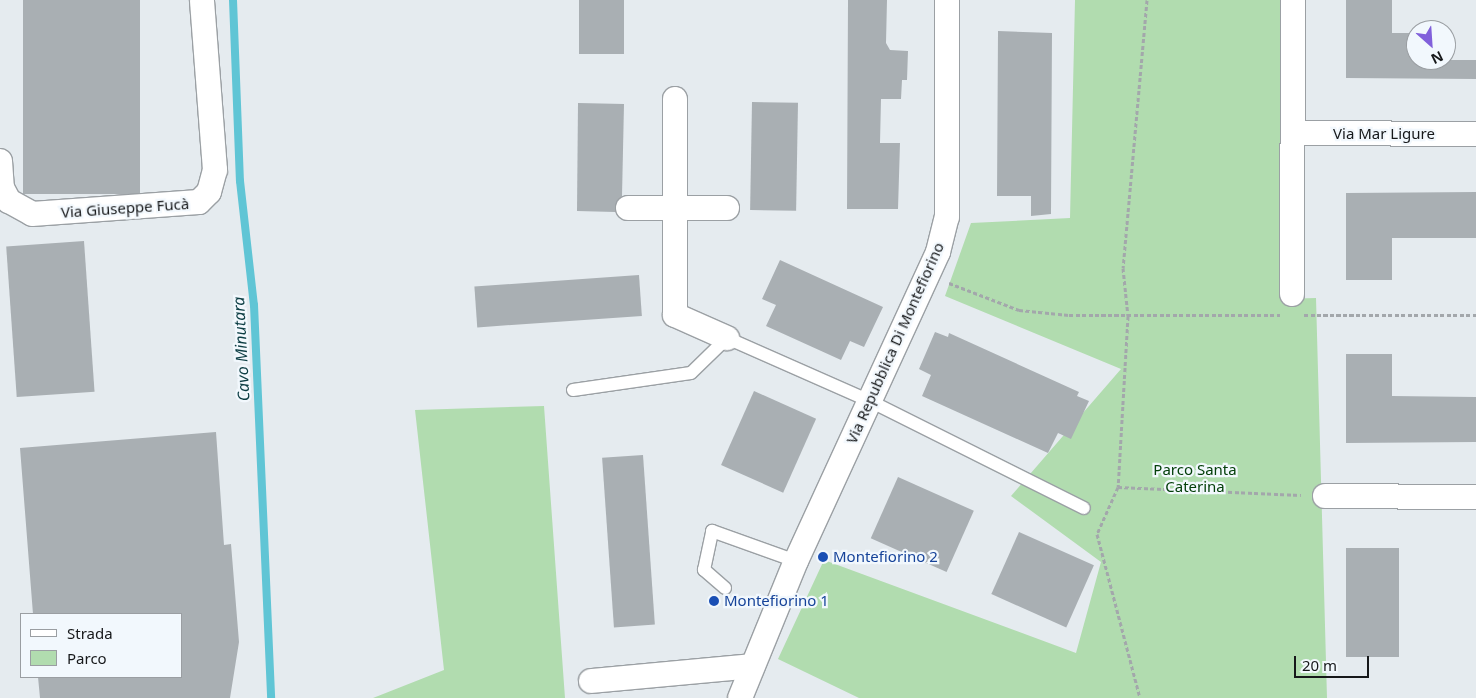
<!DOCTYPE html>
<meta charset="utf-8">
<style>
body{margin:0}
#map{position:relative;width:1476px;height:698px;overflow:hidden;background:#e5ebef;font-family:"Noto Sans",sans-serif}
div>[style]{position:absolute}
.green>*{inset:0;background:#b1dcaf}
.stream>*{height:8px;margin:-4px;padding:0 4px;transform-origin:4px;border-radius:4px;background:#60c5d5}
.building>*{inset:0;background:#a9afb3;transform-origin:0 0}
.path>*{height:3px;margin-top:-1.5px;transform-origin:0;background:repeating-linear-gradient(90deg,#a3a7ab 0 4px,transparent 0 6.5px)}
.roads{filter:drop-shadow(1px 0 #9ba0a4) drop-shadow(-1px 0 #9ba0a4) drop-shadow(0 1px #9ba0a4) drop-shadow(0 -1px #9ba0a4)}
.lane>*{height:12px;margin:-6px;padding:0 6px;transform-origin:6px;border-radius:6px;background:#fff}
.street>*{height:24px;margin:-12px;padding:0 12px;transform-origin:12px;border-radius:12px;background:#fff}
.dots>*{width:14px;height:14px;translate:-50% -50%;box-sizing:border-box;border:2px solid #f2f8fd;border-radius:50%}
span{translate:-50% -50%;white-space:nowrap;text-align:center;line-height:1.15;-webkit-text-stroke:4.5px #f2f8fd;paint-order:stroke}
.street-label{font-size:15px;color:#16181a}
.park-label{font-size:15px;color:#04400a}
.transit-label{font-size:15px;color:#164399}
.left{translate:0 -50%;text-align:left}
.water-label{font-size:16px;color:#0d3e44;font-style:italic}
.legend{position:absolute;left:20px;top:613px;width:162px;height:65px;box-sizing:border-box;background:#f2f8fd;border:1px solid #9a9ea2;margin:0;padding:6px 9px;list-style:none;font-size:15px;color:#16181a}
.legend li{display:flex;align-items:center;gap:10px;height:25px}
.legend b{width:25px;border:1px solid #9a9ea2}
.north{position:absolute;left:1406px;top:20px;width:50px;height:50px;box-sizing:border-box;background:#f2f8fd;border:1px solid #9a9ea2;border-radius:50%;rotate:154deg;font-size:14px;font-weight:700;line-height:20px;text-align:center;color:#16181a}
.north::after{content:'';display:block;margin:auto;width:18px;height:22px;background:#8160db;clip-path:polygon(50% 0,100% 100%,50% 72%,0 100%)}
.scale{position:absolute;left:1294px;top:656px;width:75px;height:22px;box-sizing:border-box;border:2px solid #16181a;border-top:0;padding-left:6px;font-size:15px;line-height:18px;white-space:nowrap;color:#16181a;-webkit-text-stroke:4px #f2f8fd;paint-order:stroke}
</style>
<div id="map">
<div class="green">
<i style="clip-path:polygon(1075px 0,1281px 0,1280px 299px,1316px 298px,1327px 698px,859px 698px,778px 659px,824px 560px,1076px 653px,1101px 562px,1011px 496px,1121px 369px,945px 296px,971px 223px,1070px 218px)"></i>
<i style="clip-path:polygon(544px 406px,565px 698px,373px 698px,444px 670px,415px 410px)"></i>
</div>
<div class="stream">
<i style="left:233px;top:0;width:181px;rotate:87.8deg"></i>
<i style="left:240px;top:181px;width:125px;rotate:83.6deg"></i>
<i style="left:254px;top:305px;width:393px;rotate:87.5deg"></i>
</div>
<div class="building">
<i style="left:23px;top:0;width:117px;height:194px"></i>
<i style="left:579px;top:0;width:45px;height:54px"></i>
<i style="clip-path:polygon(848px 0,887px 0,886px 43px,890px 50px,908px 51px,907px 80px,902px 80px,901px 99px,881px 99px,880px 143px,900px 143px,898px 209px,847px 209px)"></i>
<i style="clip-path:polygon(1346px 0,1392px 0,1392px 33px,1416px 33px,1416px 60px,1476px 60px,1476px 79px,1346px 78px)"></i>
<i style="clip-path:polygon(998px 31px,1052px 33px,1051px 214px,1031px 216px,1031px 196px,997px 196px)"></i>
<i style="left:752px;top:102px;width:46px;height:108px;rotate:1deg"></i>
<i style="clip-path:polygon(578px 103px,624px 104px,622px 196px,615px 212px,577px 211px)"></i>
<i style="clip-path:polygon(1476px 192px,1476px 238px,1392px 238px,1392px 280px,1346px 280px,1346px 193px)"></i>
<i style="left:84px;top:241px;width:151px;height:78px;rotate:86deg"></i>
<i style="clip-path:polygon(780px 260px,883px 307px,864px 347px,850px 341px,841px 360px,766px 326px,776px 305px,762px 299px)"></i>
<i style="left:639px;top:275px;width:41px;height:165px;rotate:86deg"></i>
<i style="clip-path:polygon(935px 332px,948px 337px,949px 333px,1079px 392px,1077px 396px,1089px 401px,1071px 439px,1058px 433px,1048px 453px,922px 396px,931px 375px,919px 369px)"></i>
<i style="clip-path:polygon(1346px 354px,1392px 354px,1392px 396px,1476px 397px,1476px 442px,1346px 443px)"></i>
<i style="left:754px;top:391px;width:68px;height:81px;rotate:24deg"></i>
<i style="clip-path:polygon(216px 432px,224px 545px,231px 544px,239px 642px,230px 698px,40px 698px,38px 677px,181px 677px,181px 614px,33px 614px,20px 448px)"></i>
<i style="left:643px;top:455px;width:170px;height:41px;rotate:86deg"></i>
<i style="left:898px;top:477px;width:83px;height:67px;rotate:24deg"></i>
<i style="left:1019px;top:532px;width:82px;height:68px;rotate:24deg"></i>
<i style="left:1346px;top:548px;width:53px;height:109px"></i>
</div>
<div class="path">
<i style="left:1147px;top:0;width:269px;rotate:95.1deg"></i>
<i style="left:1123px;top:268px;width:48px;rotate:84.1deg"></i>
<i style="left:1128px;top:316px;width:171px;rotate:93.3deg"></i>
<i style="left:1118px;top:487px;width:183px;rotate:2.5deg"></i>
<i style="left:949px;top:283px;width:75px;rotate:21.1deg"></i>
<i style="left:1019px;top:310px;width:50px;rotate:5.7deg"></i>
<i style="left:1069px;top:315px;width:211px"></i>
<i style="left:1304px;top:315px;width:172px"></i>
<i style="left:1118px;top:487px;width:51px;rotate:114.1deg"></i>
<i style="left:1097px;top:534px;width:170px;rotate:75.3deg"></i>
</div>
<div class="roads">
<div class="lane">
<i style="left:573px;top:390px;width:119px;rotate:-8.2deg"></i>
<i style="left:691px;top:373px;width:50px;rotate:-44.2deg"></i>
<i style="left:727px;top:338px;width:156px;rotate:23.8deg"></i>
<i style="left:870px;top:401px;width:239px;rotate:26.6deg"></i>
<i style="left:725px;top:588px;width:28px;rotate:-139deg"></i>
<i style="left:704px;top:570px;width:40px;rotate:-78deg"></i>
<i style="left:712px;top:531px;width:89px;rotate:19.7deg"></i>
</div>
<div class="street">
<i style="left:675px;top:99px;width:216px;rotate:90deg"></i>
<i style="left:675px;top:315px;width:57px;rotate:23.9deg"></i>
<i style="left:1293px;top:133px;width:183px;rotate:0.3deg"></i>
<i style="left:0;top:161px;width:27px;rotate:86deg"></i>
<i style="left:2px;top:188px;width:15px;rotate:62deg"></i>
<i style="left:9px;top:201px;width:26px;rotate:29deg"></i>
<i style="left:32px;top:214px;width:167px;rotate:-4.1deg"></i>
<i style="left:199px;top:202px;width:14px;rotate:-45deg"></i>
<i style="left:209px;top:192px;width:23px;rotate:-75deg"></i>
<i style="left:215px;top:170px;width:170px;rotate:-94.4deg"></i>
<i style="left:628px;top:208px;width:99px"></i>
<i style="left:1292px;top:294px;width:294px;rotate:-89.8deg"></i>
<i style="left:1325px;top:496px;width:151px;rotate:0.4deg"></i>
<i style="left:591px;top:681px;width:162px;rotate:-5.3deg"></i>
<i style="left:740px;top:698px;width:148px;rotate:-67.8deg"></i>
<i style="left:796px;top:561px;width:340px;rotate:-65.3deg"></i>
<i style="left:938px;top:252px;width:36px;rotate:-76deg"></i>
<i style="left:947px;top:217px;width:217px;rotate:-90deg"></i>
</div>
</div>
<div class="dots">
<i style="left:823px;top:557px;background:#1a4fb4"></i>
<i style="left:714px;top:601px;background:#1a4fb4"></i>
</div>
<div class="street-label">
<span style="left:1384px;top:134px">Via Mar Ligure</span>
<span style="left:125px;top:208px;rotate:-4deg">Via Giuseppe Fucà</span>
<span style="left:895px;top:343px;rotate:-66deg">Via Repubblica Di Montefiorino</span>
</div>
<div class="park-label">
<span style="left:1195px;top:478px">Parco Santa<br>Caterina</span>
</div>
<div class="transit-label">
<span class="left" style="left:833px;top:557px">Montefiorino 2</span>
<span class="left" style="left:724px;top:601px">Montefiorino 1</span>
</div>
<div class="water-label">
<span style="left:241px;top:349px;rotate:-93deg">Cavo Minutara</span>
</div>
<ul class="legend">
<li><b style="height:6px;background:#fff"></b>Strada</li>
<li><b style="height:14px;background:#b1dcaf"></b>Parco</li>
</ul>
<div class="north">N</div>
<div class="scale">20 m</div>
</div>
